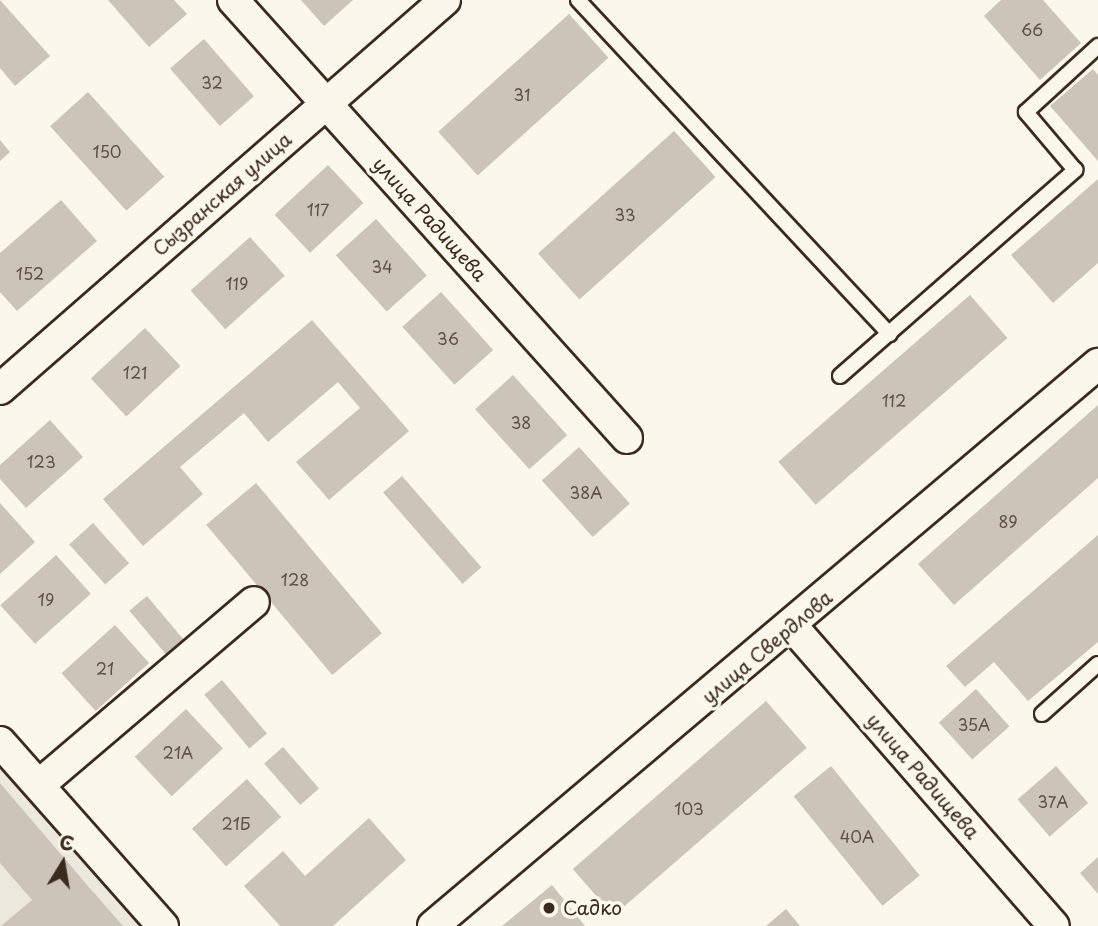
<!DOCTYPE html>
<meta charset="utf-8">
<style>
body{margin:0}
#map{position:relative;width:1098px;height:926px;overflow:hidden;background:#fbf7ec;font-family:"Playpen Sans",sans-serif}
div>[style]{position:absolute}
.built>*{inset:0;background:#ede8dd}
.building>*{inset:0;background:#ccc4b9;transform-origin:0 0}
.roads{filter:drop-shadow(2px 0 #3b2a1e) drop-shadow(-2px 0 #3b2a1e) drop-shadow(0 2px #3b2a1e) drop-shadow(0 -2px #3b2a1e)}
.lane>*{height:14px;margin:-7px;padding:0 7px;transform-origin:7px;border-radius:7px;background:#fbf7ec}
.street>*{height:30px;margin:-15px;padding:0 15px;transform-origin:15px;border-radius:15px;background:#fbf7ec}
.dots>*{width:19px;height:19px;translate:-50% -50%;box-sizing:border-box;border:4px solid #fbf7ec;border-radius:50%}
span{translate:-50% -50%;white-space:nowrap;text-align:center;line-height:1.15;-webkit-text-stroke:7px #fbf7ec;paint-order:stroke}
.number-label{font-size:16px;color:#5f5045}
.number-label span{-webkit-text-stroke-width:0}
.street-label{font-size:19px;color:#3b2a1e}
.poi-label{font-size:19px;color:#3b2a1e}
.left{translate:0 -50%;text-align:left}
.north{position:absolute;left:28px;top:828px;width:70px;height:70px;-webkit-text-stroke:5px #fbf7ec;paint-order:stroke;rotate:11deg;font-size:19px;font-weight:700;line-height:28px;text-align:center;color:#3b2a1e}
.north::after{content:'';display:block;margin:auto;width:24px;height:32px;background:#3b2a1e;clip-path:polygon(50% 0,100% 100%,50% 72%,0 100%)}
</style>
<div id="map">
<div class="built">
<i style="clip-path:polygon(0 764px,146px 926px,0 926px)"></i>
</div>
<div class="building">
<i style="clip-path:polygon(0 0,50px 56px,15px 86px,0 68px)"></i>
<i style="clip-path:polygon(108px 0,174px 0,187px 14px,149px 47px)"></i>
<i style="clip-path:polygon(301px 0,353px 0,324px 26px)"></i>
<i style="clip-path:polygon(1001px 0,1043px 0,1081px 43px,1040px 80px,984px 16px)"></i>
<i style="left:569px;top:14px;width:59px;height:176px;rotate:48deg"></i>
<i style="left:204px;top:39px;width:76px;height:45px;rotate:49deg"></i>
<i style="clip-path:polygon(1093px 69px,1098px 75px,1098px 161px,1050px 106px)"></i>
<i style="left:88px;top:92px;width:114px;height:51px;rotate:48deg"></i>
<i style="left:674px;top:131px;width:62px;height:183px;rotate:48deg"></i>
<i style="clip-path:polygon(0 140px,10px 152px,0 161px)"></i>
<i style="left:328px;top:165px;width:52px;height:73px;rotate:47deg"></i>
<i style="clip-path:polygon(1098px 179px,1098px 263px,1053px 303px,1011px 255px)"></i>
<i style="clip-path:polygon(61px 200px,97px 241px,17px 311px,0 292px,0 253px)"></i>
<i style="left:376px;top:219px;width:76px;height:54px;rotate:48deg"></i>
<i style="left:250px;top:237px;width:52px;height:80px;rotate:48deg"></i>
<i style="left:441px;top:292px;width:78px;height:52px;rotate:48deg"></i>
<i style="left:970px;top:295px;width:57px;height:254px;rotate:49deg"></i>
<i style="clip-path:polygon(312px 320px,409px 431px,329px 500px,296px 462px,360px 408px,338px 382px,268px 442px,244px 413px,180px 467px,203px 494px,143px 546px,103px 499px)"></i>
<i style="left:145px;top:328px;width:52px;height:74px;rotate:47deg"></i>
<i style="left:513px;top:375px;width:81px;height:51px;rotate:48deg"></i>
<i style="clip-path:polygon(1098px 405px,1098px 478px,954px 605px,918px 564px)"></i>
<i style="clip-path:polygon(50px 420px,83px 457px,26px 508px,0 479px,0 465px)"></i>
<i style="left:579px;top:447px;width:76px;height:50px;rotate:48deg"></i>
<i style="left:402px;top:476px;width:121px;height:25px;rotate:49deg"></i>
<i style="left:256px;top:483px;width:196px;height:65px;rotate:50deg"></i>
<i style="clip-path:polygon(0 503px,35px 542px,0 574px)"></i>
<i style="left:93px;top:523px;width:54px;height:32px;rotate:48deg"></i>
<i style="clip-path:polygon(1098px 535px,1098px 642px,1028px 701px,994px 662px,965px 687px,946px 666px)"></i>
<i style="left:56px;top:555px;width:52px;height:75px;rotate:48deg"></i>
<i style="left:147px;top:596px;width:62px;height:23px;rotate:50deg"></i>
<i style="left:115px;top:625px;width:51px;height:72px;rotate:48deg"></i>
<i style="left:222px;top:680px;width:70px;height:23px;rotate:50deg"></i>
<i style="left:976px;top:689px;width:50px;height:50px;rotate:48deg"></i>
<i style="left:766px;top:701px;width:62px;height:256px;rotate:49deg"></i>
<i style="left:186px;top:709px;width:54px;height:70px;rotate:47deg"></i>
<i style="left:283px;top:747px;width:55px;height:25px;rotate:49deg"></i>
<i style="left:831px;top:766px;width:141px;height:48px;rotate:51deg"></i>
<i style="left:1056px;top:766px;width:49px;height:51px;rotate:49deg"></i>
<i style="left:247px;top:779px;width:51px;height:74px;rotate:48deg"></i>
<i style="clip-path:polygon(0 783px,88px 886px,123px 926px,1px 926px,32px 900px,0 863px)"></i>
<i style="clip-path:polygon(369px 818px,406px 860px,333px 926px,280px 926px,244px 886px,283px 851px,305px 876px)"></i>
<i style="clip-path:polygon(1098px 857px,1098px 894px,1080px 873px)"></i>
<i style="clip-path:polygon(552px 885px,585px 926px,502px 926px)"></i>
<i style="clip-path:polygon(786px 909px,800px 926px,766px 926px)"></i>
</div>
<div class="roads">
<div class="lane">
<i style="left:578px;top:0;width:457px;rotate:47deg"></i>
<i style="left:840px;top:376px;width:313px;rotate:-41.2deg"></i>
<i style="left:1075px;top:170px;width:76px;rotate:-130.2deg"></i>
<i style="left:1026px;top:112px;width:98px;rotate:-42.5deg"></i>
<i style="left:1042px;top:714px;width:75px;rotate:-41.8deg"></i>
</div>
<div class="street">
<i style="left:233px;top:0;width:589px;rotate:48.03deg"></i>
<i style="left:0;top:389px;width:591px;rotate:-41.16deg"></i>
<i style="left:792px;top:626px;width:398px;rotate:48.9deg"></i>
<i style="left:0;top:742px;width:246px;rotate:48.5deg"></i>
<i style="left:39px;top:785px;width:282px;rotate:-40.4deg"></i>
<i style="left:433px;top:926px;width:871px;rotate:-40.2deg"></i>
</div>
</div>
<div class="dots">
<i style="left:549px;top:908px;background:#3b2a1e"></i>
</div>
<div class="number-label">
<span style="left:1032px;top:29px">66</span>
<span style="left:212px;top:82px">32</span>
<span style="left:522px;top:94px">31</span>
<span style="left:107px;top:151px">150</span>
<span style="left:318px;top:209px">117</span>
<span style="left:625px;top:214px">33</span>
<span style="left:382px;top:266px">34</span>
<span style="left:30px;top:273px">152</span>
<span style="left:237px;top:283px">119</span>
<span style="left:448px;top:338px">36</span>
<span style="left:135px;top:372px">121</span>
<span style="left:894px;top:400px">112</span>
<span style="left:521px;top:422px">38</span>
<span style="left:41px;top:461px">123</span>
<span style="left:586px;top:492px">38А</span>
<span style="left:1008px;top:521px">89</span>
<span style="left:295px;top:579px">128</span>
<span style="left:46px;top:599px">19</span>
<span style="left:105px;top:668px">21</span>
<span style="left:974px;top:724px">35А</span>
<span style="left:178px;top:752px">21А</span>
<span style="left:1053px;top:801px">37А</span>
<span style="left:689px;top:808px">103</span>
<span style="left:236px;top:823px">21Б</span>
<span style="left:857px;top:836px">40А</span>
</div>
<div class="street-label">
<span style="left:222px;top:194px;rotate:-41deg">Сызранская улица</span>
<span style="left:430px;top:219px;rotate:48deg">улица Радищева</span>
<span style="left:767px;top:647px;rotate:-40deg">улица Свердлова</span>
<span style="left:923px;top:776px;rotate:49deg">улица Радищева</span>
</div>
<div class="poi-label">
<span class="left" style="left:563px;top:908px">Садко</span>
</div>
<div class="north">С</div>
</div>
